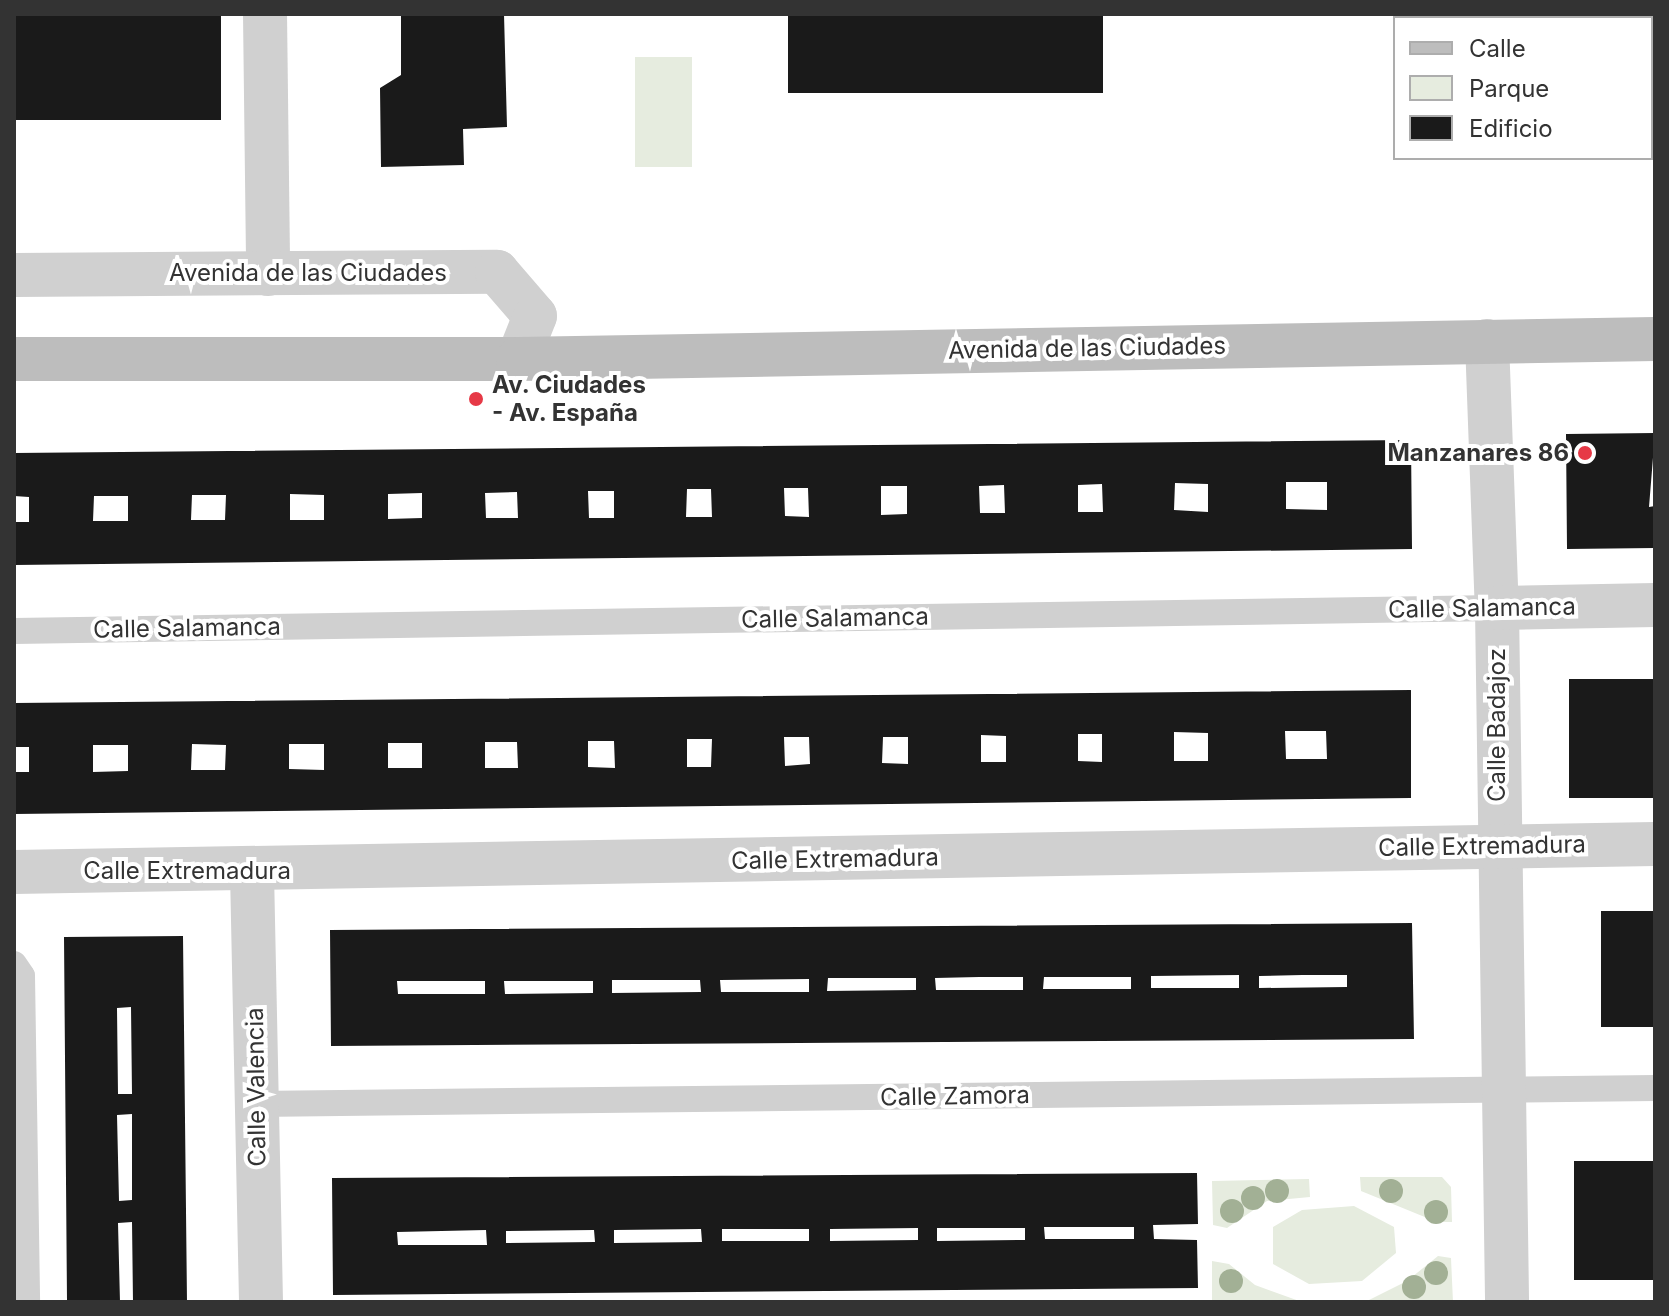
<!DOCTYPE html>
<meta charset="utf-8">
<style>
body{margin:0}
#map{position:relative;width:1669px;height:1316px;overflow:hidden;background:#fff;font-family:Inter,sans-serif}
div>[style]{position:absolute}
.green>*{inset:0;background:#e6ecdf;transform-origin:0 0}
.building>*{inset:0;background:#1a1a1a;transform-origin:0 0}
.lane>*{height:26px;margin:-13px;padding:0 13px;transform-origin:13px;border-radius:13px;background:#d0d0d0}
.street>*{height:44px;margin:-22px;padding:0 22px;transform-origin:22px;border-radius:22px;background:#d0d0d0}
.secondary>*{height:44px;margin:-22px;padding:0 22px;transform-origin:22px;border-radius:22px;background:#bdbdbd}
.trees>*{width:24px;height:24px;margin:-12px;border-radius:50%;background:#a2b095}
.dots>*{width:22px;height:22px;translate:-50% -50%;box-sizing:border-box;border:4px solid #fff;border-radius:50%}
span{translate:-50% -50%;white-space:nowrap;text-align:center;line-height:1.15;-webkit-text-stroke:8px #fff;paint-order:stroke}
.street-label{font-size:24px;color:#333}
.poi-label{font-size:24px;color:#333;font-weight:700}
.left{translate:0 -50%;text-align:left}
.right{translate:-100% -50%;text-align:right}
.frame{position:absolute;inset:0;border:16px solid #333;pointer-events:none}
.legend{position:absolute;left:1393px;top:16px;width:260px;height:144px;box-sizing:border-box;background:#fff;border:2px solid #adadad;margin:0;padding:10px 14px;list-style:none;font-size:24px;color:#333}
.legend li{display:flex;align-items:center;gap:16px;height:40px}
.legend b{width:40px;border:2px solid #adadad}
</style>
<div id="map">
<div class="green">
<i style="left:635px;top:57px;width:57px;height:110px"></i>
<i style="clip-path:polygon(1360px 1177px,1442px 1177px,1451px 1187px,1452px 1222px,1437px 1222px,1361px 1191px)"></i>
<i style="clip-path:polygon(1309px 1179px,1310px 1197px,1267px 1201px,1227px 1228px,1213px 1225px,1212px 1181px)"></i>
<i style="clip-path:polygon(1354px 1206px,1394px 1227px,1396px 1253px,1362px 1281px,1309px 1284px,1273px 1264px,1273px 1227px,1302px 1210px)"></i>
<i style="clip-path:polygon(1438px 1256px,1451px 1258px,1453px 1302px,1365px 1302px,1407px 1281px)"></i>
<i style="clip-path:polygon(1212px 1261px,1229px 1264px,1255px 1285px,1302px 1302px,1212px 1302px)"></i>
</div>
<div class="building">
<i style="left:14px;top:14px;width:207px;height:106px"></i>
<i style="clip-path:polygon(401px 14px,504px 14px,507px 127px,463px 129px,464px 165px,381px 167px,380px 88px,401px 75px)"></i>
<i style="left:788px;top:14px;width:315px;height:79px"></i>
<i style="clip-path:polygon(1454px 14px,1655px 14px,1655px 78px,1651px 18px)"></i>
<i style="clip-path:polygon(1655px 433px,1649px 507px,1655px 506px,1655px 548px,1567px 549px,1566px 434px)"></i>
<i style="clip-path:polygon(evenodd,1411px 440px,1412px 549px,14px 565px,14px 522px,29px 522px,29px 497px,14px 496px,14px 453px,1411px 440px,1286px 482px,1327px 482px,1327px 510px,1286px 509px,1286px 482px,1411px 440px,1175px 483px,1208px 484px,1208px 512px,1174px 510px,1175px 483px,1411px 440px,1102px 484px,1103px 512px,1078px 512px,1078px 485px,1102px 484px,1411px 440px,1004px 485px,1005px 513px,980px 513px,979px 486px,1004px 485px,1411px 440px,881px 486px,907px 486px,907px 514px,881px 515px,881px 486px,1411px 440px,784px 488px,808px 488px,809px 517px,785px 516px,784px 488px,1411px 440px,687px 489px,711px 489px,712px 517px,686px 517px,687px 489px,1411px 440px,588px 491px,614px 491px,614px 518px,589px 518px,588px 491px,1411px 440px,517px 492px,518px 518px,486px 518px,485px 493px,517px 492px,1411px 440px,422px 493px,422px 518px,388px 519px,388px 494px,422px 493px,1411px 440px,290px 494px,324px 495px,324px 520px,290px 520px,290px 494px,1411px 440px,192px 495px,226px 495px,225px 520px,191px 520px,192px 495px,1411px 440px,94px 496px,128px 496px,128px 521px,93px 521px,94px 496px)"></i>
<i style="left:1655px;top:679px;width:119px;height:86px;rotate:90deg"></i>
<i style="clip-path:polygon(evenodd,1411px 690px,1411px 798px,14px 814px,14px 772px,29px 772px,29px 747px,14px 747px,14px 703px,1411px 690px,1285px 731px,1326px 731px,1327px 759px,1286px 759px,1285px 731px,1411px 690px,1174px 732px,1208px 733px,1208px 761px,1174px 761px,1174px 732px,1411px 690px,1078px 734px,1102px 734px,1102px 762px,1078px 761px,1078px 734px,1411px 690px,981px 735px,1006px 736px,1006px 762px,981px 762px,981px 735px,1411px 690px,784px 737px,809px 737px,810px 764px,785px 766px,784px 737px,1411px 690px,883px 737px,908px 737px,908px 764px,882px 763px,883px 737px,1411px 690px,687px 739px,712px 739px,711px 767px,687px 767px,687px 739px,1411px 690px,588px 741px,614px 741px,615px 768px,588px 767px,588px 741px,1411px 690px,485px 742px,517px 742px,518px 768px,485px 768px,485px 742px,1411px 690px,388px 743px,422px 743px,422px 768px,388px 768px,388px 743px,1411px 690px,192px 744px,226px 745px,225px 770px,191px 770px,192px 744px,1411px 690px,289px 744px,324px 744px,324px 770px,289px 769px,289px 744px,1411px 690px,93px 745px,128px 745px,128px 771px,93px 772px,93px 745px)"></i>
<i style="left:1601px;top:911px;width:54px;height:116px"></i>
<i style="clip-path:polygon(evenodd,1412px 923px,1414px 1039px,331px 1046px,330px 930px,1412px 923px,1239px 975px,1239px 988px,1151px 988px,1151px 976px,1239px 975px,1412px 923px,1302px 975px,1347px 975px,1347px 987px,1259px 988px,1259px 976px,1302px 975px,1412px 923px,979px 977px,1023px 977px,1023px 990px,936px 990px,935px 978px,979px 977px,1412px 923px,1044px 977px,1131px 977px,1131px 989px,1043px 989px,1044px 977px,1412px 923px,828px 978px,916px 978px,916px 990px,827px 991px,828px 978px,1412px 923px,809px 979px,809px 992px,721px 992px,720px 980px,809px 979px,1412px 923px,612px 980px,700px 980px,701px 992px,612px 993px,612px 980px,1412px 923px,397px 981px,485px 981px,485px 994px,398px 994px,397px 981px,1412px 923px,504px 981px,593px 981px,593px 993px,505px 994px,504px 981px)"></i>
<i style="clip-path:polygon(evenodd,183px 936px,187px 1302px,133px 1302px,132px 1222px,118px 1223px,120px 1302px,67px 1302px,64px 937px,183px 936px,131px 1007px,132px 1094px,118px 1094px,117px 1008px,131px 1007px,183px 936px,132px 1114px,132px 1200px,119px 1201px,117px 1115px,132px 1114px)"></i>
<i style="left:1574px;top:1161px;width:81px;height:119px"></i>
<i style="clip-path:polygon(evenodd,1197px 1173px,1198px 1224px,1153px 1225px,1154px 1239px,1197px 1240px,1198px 1288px,333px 1295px,332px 1178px,1197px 1173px,1044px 1227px,1134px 1227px,1134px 1239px,1045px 1239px,1044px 1227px,1197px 1173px,918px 1228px,918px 1240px,830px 1241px,830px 1229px,918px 1228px,1197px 1173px,937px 1228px,1025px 1228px,1025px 1240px,937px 1241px,937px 1228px,1197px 1173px,701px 1229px,702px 1242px,614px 1243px,614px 1230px,701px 1229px,1197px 1173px,722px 1229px,809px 1229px,809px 1241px,722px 1241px,722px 1229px,1197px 1173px,486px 1230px,487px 1245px,398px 1245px,397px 1232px,486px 1230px,1197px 1173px,594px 1230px,595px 1242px,506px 1243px,506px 1231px,594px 1230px)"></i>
</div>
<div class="lane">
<i style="left:14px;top:631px;width:1483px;rotate:-0.89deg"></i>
<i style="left:14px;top:964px;width:14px;rotate:56deg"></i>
<i style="left:22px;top:976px;width:326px;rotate:89.1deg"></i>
<i style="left:256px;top:1104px;width:1399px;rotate:-0.66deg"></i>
</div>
<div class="street">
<i style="left:265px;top:14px;width:260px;rotate:89.3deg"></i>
<i style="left:14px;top:275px;width:483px;rotate:-0.4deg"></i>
<i style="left:497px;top:272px;width:58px;rotate:49.2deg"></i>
<i style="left:535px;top:316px;width:46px;rotate:111.6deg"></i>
<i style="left:1487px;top:341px;width:267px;rotate:87.9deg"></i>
<i style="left:1497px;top:608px;width:694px;rotate:89.17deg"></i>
<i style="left:1497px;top:608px;width:158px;rotate:-1.1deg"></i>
<i style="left:14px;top:872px;width:1641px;rotate:-0.98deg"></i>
<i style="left:252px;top:872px;width:430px;rotate:88.8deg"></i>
</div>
<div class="secondary">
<i style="left:14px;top:359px;width:504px"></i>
<i style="left:518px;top:359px;width:1137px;rotate:-1.01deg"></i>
</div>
<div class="trees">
<i style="left:1277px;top:1191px"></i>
<i style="left:1391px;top:1191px"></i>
<i style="left:1253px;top:1198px"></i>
<i style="left:1232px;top:1211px"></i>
<i style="left:1436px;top:1212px"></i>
<i style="left:1436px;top:1273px"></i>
<i style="left:1231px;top:1281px"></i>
<i style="left:1414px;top:1287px"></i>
</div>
<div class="dots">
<i style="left:476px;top:399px;background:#e63946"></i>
<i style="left:1585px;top:453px;background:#e63946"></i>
</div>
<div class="street-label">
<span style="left:308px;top:273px">Avenida de las Ciudades</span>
<span style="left:1087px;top:348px;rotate:-1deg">Avenida de las Ciudades</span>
<span style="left:1482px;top:608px;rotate:-1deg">Calle Salamanca</span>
<span style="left:835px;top:618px;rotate:-1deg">Calle Salamanca</span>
<span style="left:187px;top:628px;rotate:-1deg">Calle Salamanca</span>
<span style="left:1497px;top:725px;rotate:-90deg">Calle Badajoz</span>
<span style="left:1482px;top:846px;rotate:-1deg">Calle Extremadura</span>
<span style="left:835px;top:859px;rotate:-1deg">Calle Extremadura</span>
<span style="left:187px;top:871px">Calle Extremadura</span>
<span style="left:256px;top:1087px;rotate:-91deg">Calle Valencia</span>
<span style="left:955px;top:1096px;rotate:-1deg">Calle Zamora</span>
</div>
<div class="poi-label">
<span class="left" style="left:492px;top:399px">Av. Ciudades<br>- Av. España</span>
<span class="right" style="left:1569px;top:453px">Manzanares 86</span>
</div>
<div class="frame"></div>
<ul class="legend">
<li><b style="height:10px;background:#bdbdbd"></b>Calle</li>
<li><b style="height:22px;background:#e6ecdf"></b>Parque</li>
<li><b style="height:22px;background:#1a1a1a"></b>Edificio</li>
</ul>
</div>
